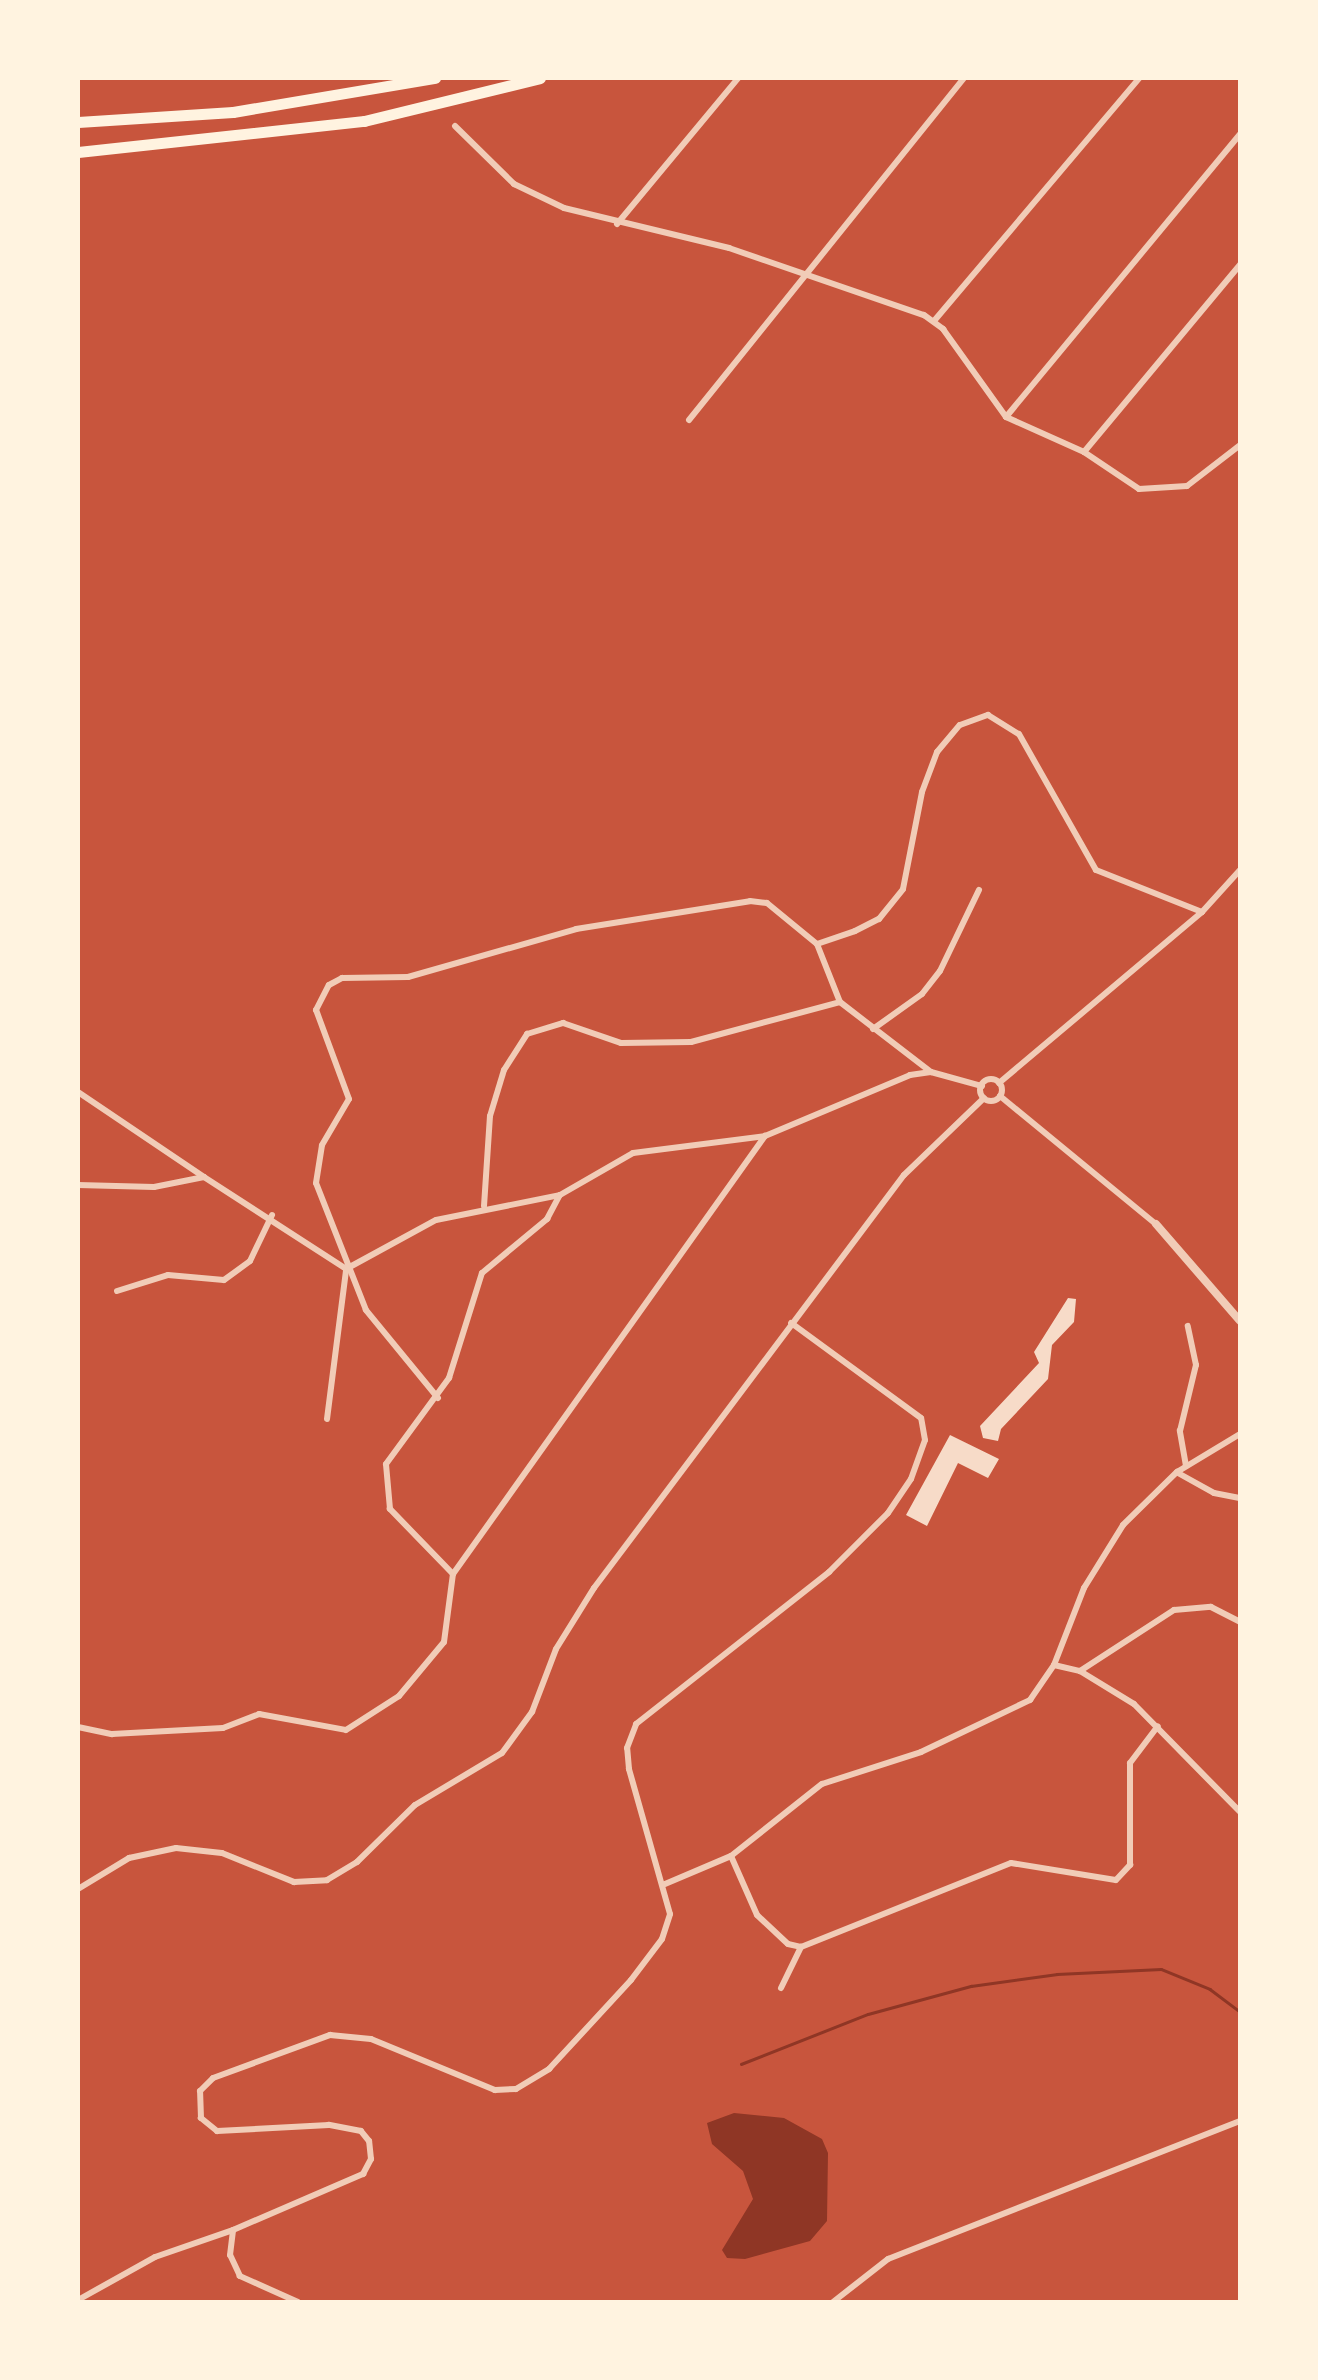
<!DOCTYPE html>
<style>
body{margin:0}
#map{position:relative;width:1318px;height:2380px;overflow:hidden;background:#c8553d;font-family:"Work Sans",sans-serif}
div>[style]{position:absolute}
.water>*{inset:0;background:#8f3625}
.stream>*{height:2.5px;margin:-1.25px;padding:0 1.25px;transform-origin:1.25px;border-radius:1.25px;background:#8f3625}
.building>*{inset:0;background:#f7dbc8}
.minor>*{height:6px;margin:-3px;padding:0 3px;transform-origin:3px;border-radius:3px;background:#f1ccb7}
.minor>.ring{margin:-3px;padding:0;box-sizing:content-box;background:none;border:6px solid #f1ccb7;border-radius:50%}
.tertiary>*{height:8px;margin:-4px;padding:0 4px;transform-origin:4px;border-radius:4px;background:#f1ccb7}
.motorway>*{height:11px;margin:-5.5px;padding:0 5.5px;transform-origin:5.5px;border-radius:5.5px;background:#fff3e0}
span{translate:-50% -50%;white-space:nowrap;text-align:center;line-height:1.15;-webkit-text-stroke:9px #fff3e0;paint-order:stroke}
.frame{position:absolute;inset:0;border:80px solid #fff3e0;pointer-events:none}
</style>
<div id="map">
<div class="water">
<i style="clip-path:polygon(734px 2113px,784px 2118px,822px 2139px,828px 2153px,827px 2221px,810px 2241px,745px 2259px,727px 2258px,722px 2250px,753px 2199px,743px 2171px,712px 2144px,707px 2123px)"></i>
</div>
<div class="stream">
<i style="left:741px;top:2064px;width:136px;rotate:-21.5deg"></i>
<i style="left:868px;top:2014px;width:107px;rotate:-15.2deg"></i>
<i style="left:971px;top:1986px;width:87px;rotate:-7.9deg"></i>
<i style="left:1057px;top:1974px;width:104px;rotate:-2.8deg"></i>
<i style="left:1161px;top:1969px;width:53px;rotate:22.2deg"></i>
<i style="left:1210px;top:1989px;width:38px;rotate:37deg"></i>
</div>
<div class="building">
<i style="clip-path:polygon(1068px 1298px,1076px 1299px,1074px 1322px,1052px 1345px,1048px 1379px,1001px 1429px,998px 1441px,983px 1438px,980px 1426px,1039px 1363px,1034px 1352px)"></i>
<i style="clip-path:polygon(950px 1435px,999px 1459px,988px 1478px,958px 1463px,927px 1526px,906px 1515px)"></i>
</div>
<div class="minor">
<i style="left:455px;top:126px;width:83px;rotate:44.5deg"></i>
<i style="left:514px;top:184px;width:55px;rotate:25.6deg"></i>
<i style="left:564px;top:208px;width:170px;rotate:13.6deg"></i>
<i style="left:729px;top:248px;width:206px;rotate:19deg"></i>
<i style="left:924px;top:315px;width:24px;rotate:36deg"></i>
<i style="left:943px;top:329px;width:108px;rotate:54.4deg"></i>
<i style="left:1006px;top:417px;width:85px;rotate:24.2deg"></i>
<i style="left:1084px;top:452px;width:66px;rotate:33.9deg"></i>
<i style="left:1139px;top:489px;width:48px;rotate:-3.6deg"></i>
<i style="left:1187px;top:486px;width:67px;rotate:-37.7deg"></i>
<i style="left:617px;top:224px;width:190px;rotate:-50.3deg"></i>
<i style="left:934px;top:321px;width:318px;rotate:-49.8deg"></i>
<i style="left:1006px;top:417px;width:367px;rotate:-50.4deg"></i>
<i style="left:689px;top:420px;width:439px;rotate:-51.2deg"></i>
<i style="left:1084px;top:452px;width:244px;rotate:-50.2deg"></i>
<i style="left:817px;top:944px;width:62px;rotate:68.4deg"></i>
<i style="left:840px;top:1002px;width:115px;rotate:37.6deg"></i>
<i style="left:873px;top:1029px;width:60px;rotate:-35.5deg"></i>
<i style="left:922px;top:994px;width:29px;rotate:-52deg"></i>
<i style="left:940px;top:971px;width:90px;rotate:-64.3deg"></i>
<i class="ring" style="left:980px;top:1079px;width:16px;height:16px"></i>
<i style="left:999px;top:1083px;width:265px;rotate:-40.1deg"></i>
<i style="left:1202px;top:912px;width:57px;rotate:-47.9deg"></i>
<i style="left:78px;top:1092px;width:152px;rotate:34deg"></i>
<i style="left:1000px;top:1096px;width:202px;rotate:39.4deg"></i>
<i style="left:78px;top:1185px;width:76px;rotate:1.5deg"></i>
<i style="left:154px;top:1187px;width:51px;rotate:-11.3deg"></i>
<i style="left:204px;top:1177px;width:169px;rotate:32.9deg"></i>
<i style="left:346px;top:1269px;width:102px;rotate:-28.6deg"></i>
<i style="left:436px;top:1220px;width:126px;rotate:-11.4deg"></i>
<i style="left:560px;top:1195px;width:84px;rotate:-29.9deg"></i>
<i style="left:633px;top:1153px;width:133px;rotate:-7.3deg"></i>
<i style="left:765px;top:1136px;width:157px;rotate:-22.8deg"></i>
<i style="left:910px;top:1075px;width:21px;rotate:-8deg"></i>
<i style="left:931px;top:1072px;width:53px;rotate:15.4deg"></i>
<i style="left:484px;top:1206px;width:90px;rotate:-86.2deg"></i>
<i style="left:490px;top:1116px;width:48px;rotate:-73.1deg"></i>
<i style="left:504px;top:1070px;width:43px;rotate:-57.4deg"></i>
<i style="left:527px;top:1034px;width:38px;rotate:-17deg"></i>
<i style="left:563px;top:1023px;width:61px;rotate:19deg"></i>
<i style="left:621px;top:1043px;width:70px;rotate:-0.8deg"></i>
<i style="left:691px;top:1042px;width:154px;rotate:-15deg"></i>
<i style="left:117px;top:1291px;width:53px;rotate:-17.4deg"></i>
<i style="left:168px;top:1275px;width:56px;rotate:5.1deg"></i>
<i style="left:224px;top:1280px;width:32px;rotate:-36deg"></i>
<i style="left:250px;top:1261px;width:51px;rotate:-64.4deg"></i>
<i style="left:438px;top:1398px;width:114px;rotate:-129.3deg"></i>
<i style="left:366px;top:1310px;width:136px;rotate:-111.5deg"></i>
<i style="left:316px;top:1183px;width:38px;rotate:-81deg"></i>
<i style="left:322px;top:1145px;width:53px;rotate:-59.6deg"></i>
<i style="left:349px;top:1099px;width:95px;rotate:-110.3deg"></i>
<i style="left:316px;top:1010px;width:28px;rotate:-63deg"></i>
<i style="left:329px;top:985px;width:15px;rotate:-28deg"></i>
<i style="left:342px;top:978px;width:66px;rotate:-0.9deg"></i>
<i style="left:408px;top:977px;width:175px;rotate:-15.9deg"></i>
<i style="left:576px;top:929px;width:176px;rotate:-9.1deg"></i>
<i style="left:750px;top:901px;width:17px;rotate:7deg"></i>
<i style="left:767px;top:903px;width:65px;rotate:39.4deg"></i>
<i style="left:817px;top:944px;width:40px;rotate:-18.9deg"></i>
<i style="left:855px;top:931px;width:27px;rotate:-27deg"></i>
<i style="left:879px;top:919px;width:38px;rotate:-51deg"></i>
<i style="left:903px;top:889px;width:99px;rotate:-78.9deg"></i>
<i style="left:922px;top:792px;width:43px;rotate:-69.4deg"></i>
<i style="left:937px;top:752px;width:35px;rotate:-50deg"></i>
<i style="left:960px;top:725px;width:30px;rotate:-20deg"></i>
<i style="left:988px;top:715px;width:36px;rotate:32deg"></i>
<i style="left:1019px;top:734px;width:156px;rotate:60.5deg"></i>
<i style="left:1096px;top:870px;width:114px;rotate:21.6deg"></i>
<i style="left:327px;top:1419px;width:150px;rotate:-82.7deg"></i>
<i style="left:1186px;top:1466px;width:36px;rotate:-100deg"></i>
<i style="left:1180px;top:1431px;width:68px;rotate:-76.4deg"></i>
<i style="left:1196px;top:1365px;width:40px;rotate:-102deg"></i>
<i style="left:1178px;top:1473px;width:41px;rotate:29.1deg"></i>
<i style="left:1214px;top:1493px;width:26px;rotate:11deg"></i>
<i style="left:453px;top:1574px;width:91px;rotate:-134.1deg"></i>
<i style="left:390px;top:1509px;width:45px;rotate:-95.1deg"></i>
<i style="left:386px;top:1464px;width:107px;rotate:-53.8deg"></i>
<i style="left:449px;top:1378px;width:110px;rotate:-72.6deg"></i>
<i style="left:482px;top:1273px;width:85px;rotate:-39.7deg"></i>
<i style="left:547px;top:1219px;width:27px;rotate:-62deg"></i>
<i style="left:1054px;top:1665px;width:27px;rotate:13deg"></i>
<i style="left:1080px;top:1671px;width:63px;rotate:31.4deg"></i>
<i style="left:1134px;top:1704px;width:151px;rotate:45.5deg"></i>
<i style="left:1080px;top:1671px;width:112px;rotate:-33deg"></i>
<i style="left:1174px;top:1610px;width:37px;rotate:-5deg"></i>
<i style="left:1211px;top:1607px;width:33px;rotate:27deg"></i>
<i style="left:78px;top:1727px;width:35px;rotate:12deg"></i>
<i style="left:112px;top:1734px;width:111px;rotate:-3.1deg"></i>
<i style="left:223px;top:1728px;width:39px;rotate:-21deg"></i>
<i style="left:259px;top:1714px;width:88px;rotate:10.4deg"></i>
<i style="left:346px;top:1730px;width:63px;rotate:-32.7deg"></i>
<i style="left:399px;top:1696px;width:70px;rotate:-50.2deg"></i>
<i style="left:444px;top:1642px;width:69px;rotate:-82.5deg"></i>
<i style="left:453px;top:1574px;width:538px;rotate:-54.54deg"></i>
<i style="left:731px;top:1856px;width:64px;rotate:66.2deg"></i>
<i style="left:757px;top:1915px;width:42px;rotate:43.1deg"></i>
<i style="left:788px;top:1944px;width:13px;rotate:13deg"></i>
<i style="left:801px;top:1947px;width:226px;rotate:-21.8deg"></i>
<i style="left:1011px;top:1863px;width:106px;rotate:9.2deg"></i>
<i style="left:1116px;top:1880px;width:21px;rotate:-47deg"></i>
<i style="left:1130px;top:1865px;width:102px;rotate:-90deg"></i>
<i style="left:1130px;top:1763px;width:46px;rotate:-52.9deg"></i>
<i style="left:665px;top:1884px;width:72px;rotate:-23deg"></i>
<i style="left:731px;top:1856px;width:116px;rotate:-38.4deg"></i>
<i style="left:822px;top:1784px;width:104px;rotate:-17.9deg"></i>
<i style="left:921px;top:1752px;width:121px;rotate:-25.5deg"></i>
<i style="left:1030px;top:1700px;width:42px;rotate:-55.6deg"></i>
<i style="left:1054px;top:1665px;width:83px;rotate:-68.7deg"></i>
<i style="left:1084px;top:1588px;width:74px;rotate:-58.2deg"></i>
<i style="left:1123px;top:1525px;width:76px;rotate:-44.5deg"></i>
<i style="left:1177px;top:1472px;width:74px;rotate:-31.1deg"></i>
<i style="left:78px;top:1889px;width:60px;rotate:-31.3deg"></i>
<i style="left:129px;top:1858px;width:48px;rotate:-12deg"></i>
<i style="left:176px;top:1848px;width:46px;rotate:6.2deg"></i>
<i style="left:222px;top:1853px;width:78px;rotate:21.9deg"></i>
<i style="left:294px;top:1882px;width:33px;rotate:-3deg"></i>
<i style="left:327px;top:1880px;width:35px;rotate:-31deg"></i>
<i style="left:357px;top:1862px;width:81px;rotate:-44.5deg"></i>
<i style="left:415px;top:1805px;width:101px;rotate:-30.9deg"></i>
<i style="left:502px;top:1753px;width:51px;rotate:-53.8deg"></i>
<i style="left:532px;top:1712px;width:67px;rotate:-69.1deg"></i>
<i style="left:556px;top:1649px;width:72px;rotate:-58.1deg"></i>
<i style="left:594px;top:1588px;width:516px;rotate:-53.11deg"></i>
<i style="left:904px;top:1175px;width:111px;rotate:-43.9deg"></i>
<i style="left:781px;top:1988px;width:46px;rotate:-64deg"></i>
<i style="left:78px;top:2300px;width:88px;rotate:-29.2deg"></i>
<i style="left:155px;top:2257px;width:83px;rotate:-19.1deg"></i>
<i style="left:298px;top:2302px;width:64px;rotate:-155.9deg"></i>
<i style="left:240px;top:2276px;width:23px;rotate:-115deg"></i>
<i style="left:230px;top:2255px;width:25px;rotate:-83deg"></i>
<i style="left:233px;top:2230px;width:142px;rotate:-23.3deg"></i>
<i style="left:363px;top:2174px;width:17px;rotate:-62deg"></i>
<i style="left:371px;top:2159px;width:18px;rotate:-96deg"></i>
<i style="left:369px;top:2141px;width:13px;rotate:-129deg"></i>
<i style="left:361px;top:2131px;width:33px;rotate:-169deg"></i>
<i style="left:329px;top:2125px;width:112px;rotate:176.9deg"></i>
<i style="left:217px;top:2131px;width:21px;rotate:-141deg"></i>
<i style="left:201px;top:2118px;width:27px;rotate:-92deg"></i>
<i style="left:200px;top:2091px;width:18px;rotate:-45deg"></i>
<i style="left:213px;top:2078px;width:125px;rotate:-20.2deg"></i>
<i style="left:330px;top:2035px;width:41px;rotate:5.6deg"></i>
<i style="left:371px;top:2039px;width:134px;rotate:22.4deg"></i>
<i style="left:495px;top:2090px;width:21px;rotate:-3deg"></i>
<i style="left:516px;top:2089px;width:39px;rotate:-31deg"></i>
<i style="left:549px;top:2069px;width:121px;rotate:-47.3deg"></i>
<i style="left:631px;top:1980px;width:51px;rotate:-52.9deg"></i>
<i style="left:662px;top:1939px;width:26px;rotate:-72deg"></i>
<i style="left:670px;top:1914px;width:151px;rotate:-105.8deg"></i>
<i style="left:629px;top:1769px;width:21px;rotate:-95deg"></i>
<i style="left:627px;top:1748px;width:26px;rotate:-69deg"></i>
<i style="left:636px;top:1724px;width:246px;rotate:-38.2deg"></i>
<i style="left:829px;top:1572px;width:83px;rotate:-45deg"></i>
<i style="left:888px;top:1513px;width:41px;rotate:-55.9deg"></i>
<i style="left:911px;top:1479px;width:41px;rotate:-70.3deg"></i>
<i style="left:925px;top:1440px;width:22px;rotate:-100deg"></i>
<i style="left:921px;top:1418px;width:161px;rotate:-143.8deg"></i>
<i style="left:833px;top:2302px;width:70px;rotate:-38deg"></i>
<i style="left:888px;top:2259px;width:378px;rotate:-21.4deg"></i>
</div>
<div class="tertiary">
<i style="left:1156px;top:1224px;width:128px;rotate:49.1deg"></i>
</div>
<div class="motorway">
<i style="left:78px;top:122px;width:155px;rotate:-3.7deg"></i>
<i style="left:233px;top:112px;width:205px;rotate:-9.6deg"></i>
<i style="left:78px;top:152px;width:288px;rotate:-6.2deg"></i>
<i style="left:364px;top:121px;width:181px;rotate:-13.7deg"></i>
</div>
<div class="frame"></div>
</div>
